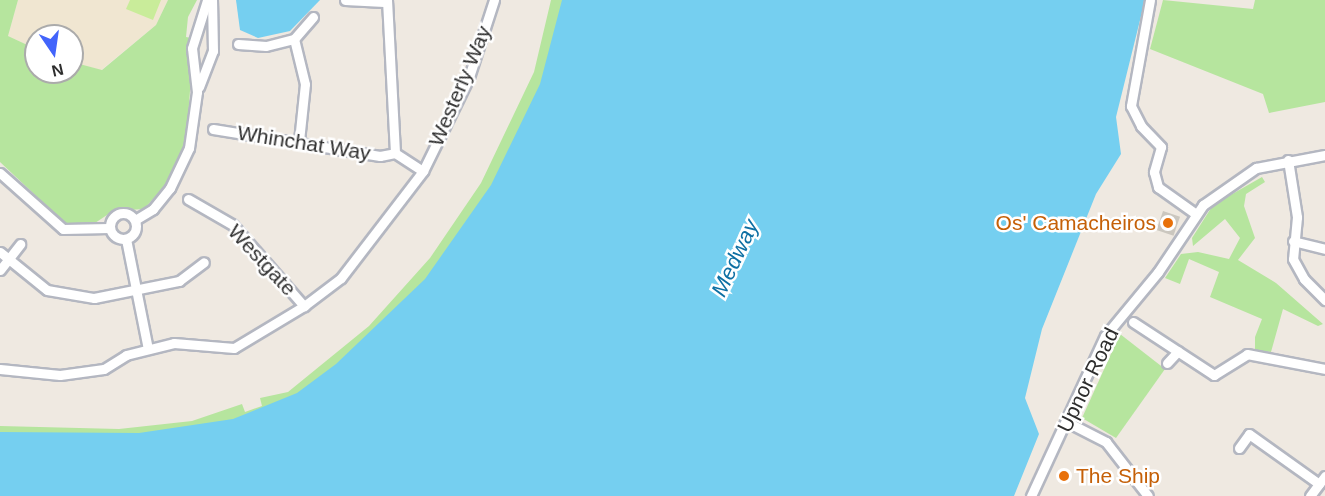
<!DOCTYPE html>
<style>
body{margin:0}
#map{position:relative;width:1325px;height:496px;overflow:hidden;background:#efe9e1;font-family:Arial,sans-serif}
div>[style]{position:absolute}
.education>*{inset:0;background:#f0e6d1}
.green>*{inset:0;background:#b6e59e}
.pitch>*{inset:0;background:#c9ec9a}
.water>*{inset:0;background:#75cff0}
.building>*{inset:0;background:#cbc7bf;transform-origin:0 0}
.roads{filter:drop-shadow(2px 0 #b4b7c1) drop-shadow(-2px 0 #b4b7c1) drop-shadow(0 2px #b4b7c1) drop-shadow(0 -2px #b4b7c1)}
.minor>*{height:9px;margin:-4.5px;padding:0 4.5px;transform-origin:4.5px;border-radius:4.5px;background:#fff}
.minor>.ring{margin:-4.5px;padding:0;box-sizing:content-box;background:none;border:9px solid #fff;border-radius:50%}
.dots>*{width:16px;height:16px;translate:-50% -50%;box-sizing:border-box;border:3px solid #fff;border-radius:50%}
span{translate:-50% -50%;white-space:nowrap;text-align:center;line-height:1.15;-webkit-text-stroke:5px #fff;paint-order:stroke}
.street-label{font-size:21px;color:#2e2e2e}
.food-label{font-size:21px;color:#c56008}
.right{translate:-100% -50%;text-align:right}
.left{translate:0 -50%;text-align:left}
.water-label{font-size:22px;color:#0d6fa3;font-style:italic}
.north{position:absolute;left:24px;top:24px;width:60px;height:60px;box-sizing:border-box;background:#fff;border:2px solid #ababab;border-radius:50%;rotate:167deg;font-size:16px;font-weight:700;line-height:24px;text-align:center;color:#2e2e2e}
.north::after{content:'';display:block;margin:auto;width:21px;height:27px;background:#4264fb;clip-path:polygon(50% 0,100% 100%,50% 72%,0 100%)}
</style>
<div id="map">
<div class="education">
<i style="clip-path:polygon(18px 0,168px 0,156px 25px,101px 70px,72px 62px,72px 36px,36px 36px,36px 49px,8px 36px)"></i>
</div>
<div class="green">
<i style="clip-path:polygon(0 0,18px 0,8px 36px,36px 49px,36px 72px,72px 72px,72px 62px,102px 70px,156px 25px,168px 0,197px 0,188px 17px,186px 37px,191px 38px,191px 77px,186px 146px,172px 178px,144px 209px,113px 211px,89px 227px,67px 225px,0 162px)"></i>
<i style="clip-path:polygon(551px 0,597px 0,572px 98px,334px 402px,0 474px,0 426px,119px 429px,192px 421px,242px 404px,245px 412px,262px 406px,260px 398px,288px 392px,369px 326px,430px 258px,481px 183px,534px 72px)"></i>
<i style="clip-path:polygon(1163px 0,1253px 9px,1255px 0,1325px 0,1325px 102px,1269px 113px,1263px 94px,1150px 49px)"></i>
<i style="clip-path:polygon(1262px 177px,1265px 182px,1246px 194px,1244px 206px,1255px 238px,1238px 260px,1276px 283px,1323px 324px,1318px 326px,1283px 309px,1271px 352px,1255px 350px,1255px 337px,1262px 319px,1210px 297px,1219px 272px,1189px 259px,1180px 284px,1165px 278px,1181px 254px,1198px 252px,1229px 259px,1240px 238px,1225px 219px,1193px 246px,1192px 238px,1213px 205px)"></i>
<i style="clip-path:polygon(1120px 334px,1165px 369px,1116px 438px,1082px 418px)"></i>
</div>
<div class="pitch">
<i style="clip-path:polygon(130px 0,161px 0,153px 20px,126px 9px)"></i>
</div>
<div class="water">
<i style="clip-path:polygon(236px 0,320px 0,290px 31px,258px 38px,240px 30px)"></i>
<i style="clip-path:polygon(562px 0,1145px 0,1116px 117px,1121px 154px,1096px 194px,1042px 329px,1025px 398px,1039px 434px,1014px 496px,0 496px,0 432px,139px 433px,233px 419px,297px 393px,336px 364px,425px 279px,491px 185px,540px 84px)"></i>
</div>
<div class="building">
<i style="left:1163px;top:211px;width:18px;height:20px;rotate:19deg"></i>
</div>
<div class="roads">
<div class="minor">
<i style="left:345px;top:0;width:39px;rotate:3deg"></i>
<i style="left:387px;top:0;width:153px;rotate:87deg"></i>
<i style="left:395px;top:153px;width:33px;rotate:33deg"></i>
<i style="left:1150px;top:0;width:108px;rotate:100.2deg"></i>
<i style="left:1131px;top:106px;width:22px;rotate:63deg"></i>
<i style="left:1141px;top:126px;width:29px;rotate:46deg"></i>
<i style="left:1161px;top:147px;width:26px;rotate:106deg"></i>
<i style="left:1154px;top:172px;width:16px;rotate:75deg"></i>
<i style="left:1158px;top:187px;width:47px;rotate:35.4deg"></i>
<i style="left:238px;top:44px;width:28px;rotate:4deg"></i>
<i style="left:266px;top:46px;width:29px;rotate:-14deg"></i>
<i style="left:199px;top:87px;width:39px;rotate:-69deg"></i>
<i style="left:213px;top:51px;width:51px;rotate:-91.1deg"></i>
<i style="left:213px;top:129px;width:169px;rotate:9.2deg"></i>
<i style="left:380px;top:156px;width:15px;rotate:-11deg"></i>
<i style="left:299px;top:141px;width:57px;rotate:-84deg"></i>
<i style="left:305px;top:84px;width:46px;rotate:-103.7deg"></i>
<i style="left:294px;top:39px;width:29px;rotate:-49deg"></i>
<i style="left:1288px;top:160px;width:58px;rotate:81deg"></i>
<i style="left:1297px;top:217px;width:42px;rotate:95.4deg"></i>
<i style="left:1293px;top:259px;width:23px;rotate:61deg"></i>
<i style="left:1304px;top:279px;width:30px;rotate:45deg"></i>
<i style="left:0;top:173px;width:84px;rotate:41.6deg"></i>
<i style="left:63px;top:229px;width:46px;rotate:-1.2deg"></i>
<i style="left:188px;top:199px;width:52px;rotate:30deg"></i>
<i style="left:233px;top:225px;width:108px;rotate:48.8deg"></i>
<i class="ring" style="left:110px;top:213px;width:17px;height:17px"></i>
<i style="left:135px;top:220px;width:21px;rotate:-31deg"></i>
<i style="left:153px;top:209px;width:27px;rotate:-51deg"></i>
<i style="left:170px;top:188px;width:44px;rotate:-64.6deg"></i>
<i style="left:189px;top:148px;width:57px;rotate:-81.9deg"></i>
<i style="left:197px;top:92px;width:44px;rotate:-96.5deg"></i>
<i style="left:192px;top:48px;width:50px;rotate:-72.6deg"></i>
<i style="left:126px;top:239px;width:112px;rotate:78.7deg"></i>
<i style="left:1293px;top:241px;width:33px;rotate:14deg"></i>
<i style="left:0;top:252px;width:60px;rotate:39deg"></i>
<i style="left:47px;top:290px;width:48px;rotate:9.7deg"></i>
<i style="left:94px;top:298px;width:87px;rotate:-11.3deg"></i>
<i style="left:179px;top:281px;width:31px;rotate:-37deg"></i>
<i style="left:0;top:270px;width:33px;rotate:-52deg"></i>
<i style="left:1133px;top:322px;width:97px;rotate:33.2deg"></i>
<i style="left:1214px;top:375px;width:39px;rotate:-32deg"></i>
<i style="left:1247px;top:354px;width:79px;rotate:10.9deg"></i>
<i style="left:1167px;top:363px;width:16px;rotate:-47deg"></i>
<i style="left:0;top:369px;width:60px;rotate:5.7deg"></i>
<i style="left:60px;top:375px;width:44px;rotate:-7.8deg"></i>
<i style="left:104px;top:369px;width:26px;rotate:-32deg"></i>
<i style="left:126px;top:355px;width:49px;rotate:-14deg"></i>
<i style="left:174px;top:343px;width:60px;rotate:4.8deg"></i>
<i style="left:234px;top:348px;width:82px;rotate:-31deg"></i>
<i style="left:304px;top:306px;width:46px;rotate:-37.1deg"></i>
<i style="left:341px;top:278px;width:135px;rotate:-52.5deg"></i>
<i style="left:423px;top:171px;width:105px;rotate:-63.9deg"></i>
<i style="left:469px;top:77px;width:81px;rotate:-72deg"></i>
<i style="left:1067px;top:422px;width:44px;rotate:27.1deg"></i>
<i style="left:1106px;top:442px;width:68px;rotate:52.1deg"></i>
<i style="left:1239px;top:448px;width:17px;rotate:-54deg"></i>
<i style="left:1249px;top:434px;width:86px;rotate:35.5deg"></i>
<i style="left:1031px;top:496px;width:176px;rotate:-65.2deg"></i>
<i style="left:1105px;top:336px;width:83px;rotate:-50.4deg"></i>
<i style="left:1158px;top:272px;width:81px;rotate:-56.1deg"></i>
<i style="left:1203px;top:205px;width:65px;rotate:-34.9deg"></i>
<i style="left:1256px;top:168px;width:70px;rotate:-10.7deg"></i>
<i style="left:1310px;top:496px;width:25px;rotate:-53deg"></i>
</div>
</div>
<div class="dots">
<i style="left:1168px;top:223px;background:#e8710a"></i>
<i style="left:1064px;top:476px;background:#e8710a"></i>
</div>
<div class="street-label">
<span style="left:460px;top:86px;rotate:-67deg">Westerly Way</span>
<span style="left:304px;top:143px;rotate:9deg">Whinchat Way</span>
<span style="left:262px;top:260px;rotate:47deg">Westgate</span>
<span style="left:1088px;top:380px;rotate:-64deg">Upnor Road</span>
</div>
<div class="food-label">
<span class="right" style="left:1156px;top:223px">Os' Camacheiros</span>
<span class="left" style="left:1076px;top:476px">The Ship</span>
</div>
<div class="water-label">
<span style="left:735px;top:258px;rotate:-65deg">Medway</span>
</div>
<div class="north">N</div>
</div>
